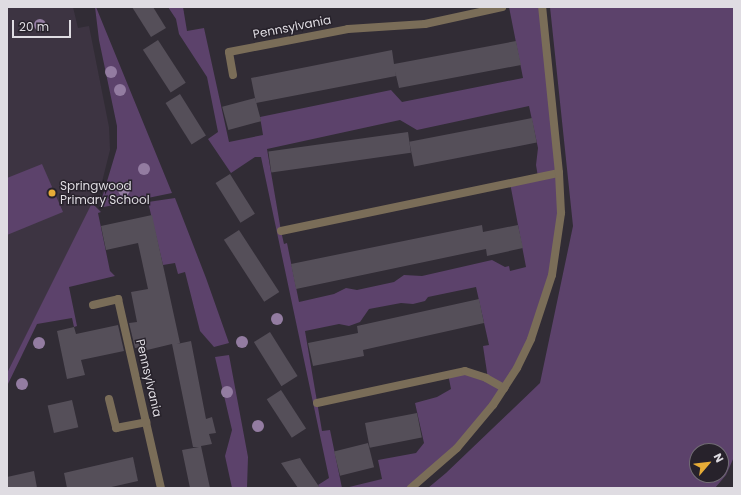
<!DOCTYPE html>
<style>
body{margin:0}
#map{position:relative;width:741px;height:495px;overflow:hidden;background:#312c35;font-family:Poppins,sans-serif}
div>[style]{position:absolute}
.built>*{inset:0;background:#3d3442}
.green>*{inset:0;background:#5c426b}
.building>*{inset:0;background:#554f59;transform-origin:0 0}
.street>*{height:8px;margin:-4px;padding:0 4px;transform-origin:4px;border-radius:4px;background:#7a6d58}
.trees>*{width:12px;height:12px;margin:-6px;border-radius:50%;background:#937ca1}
.dots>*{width:11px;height:11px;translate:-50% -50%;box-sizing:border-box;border:2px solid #27222b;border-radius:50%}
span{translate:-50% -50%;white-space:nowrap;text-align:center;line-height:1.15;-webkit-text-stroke:3px #27222b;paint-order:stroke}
.street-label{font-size:12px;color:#dfdce2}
.poi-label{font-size:12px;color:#dfdce2}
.left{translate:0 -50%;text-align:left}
.frame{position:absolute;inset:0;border:8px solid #dfdce2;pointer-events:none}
.north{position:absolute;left:689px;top:443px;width:40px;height:40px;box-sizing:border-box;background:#27222b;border:1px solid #716c74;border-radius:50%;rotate:62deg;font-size:11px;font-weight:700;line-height:16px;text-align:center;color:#dfdce2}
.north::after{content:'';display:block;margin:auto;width:14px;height:18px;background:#e7ac37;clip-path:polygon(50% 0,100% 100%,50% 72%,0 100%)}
.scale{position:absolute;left:12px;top:20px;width:59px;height:18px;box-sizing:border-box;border:2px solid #dfdce2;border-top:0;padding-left:5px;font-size:12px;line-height:14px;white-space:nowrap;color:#dfdce2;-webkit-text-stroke:3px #27222b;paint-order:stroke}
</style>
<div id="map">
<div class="built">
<i style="clip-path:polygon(7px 7px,73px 7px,78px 28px,89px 26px,109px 127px,110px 150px,102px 182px,86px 217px,7px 373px)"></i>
</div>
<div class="green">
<i style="clip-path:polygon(95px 7px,96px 7px,172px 193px,99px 208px,117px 148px,117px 126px,99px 40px)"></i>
<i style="clip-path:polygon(evenodd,168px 7px,183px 7px,187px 31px,204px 28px,229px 142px,263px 135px,260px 117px,391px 90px,402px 102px,523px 78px,509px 7px,542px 7px,559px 173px,557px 246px,531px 339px,477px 426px,411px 488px,345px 488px,382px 479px,378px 460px,416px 453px,424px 443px,415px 403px,437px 397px,451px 389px,448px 374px,456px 372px,488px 379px,483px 346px,489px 345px,476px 287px,428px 297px,425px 301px,413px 304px,401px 303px,369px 309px,360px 322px,349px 326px,339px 324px,305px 331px,322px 431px,330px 430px,342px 488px,320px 488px,318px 485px,329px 478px,261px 157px,255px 157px,231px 173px,208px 139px,218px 132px,207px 77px,179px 34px,176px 19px,168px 7px,529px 106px,538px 148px,536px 165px,538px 177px,510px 183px,526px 267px,510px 271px,509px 266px,505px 267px,492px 260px,422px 276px,404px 275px,394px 282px,357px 290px,346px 288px,334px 294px,299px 302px,287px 243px,284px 244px,281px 231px,267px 149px,400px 120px,417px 130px,529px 106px)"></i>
<i style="clip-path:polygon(evenodd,550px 7px,734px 7px,734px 457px,726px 475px,715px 488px,428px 488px,446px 473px,540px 383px,573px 226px,550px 7px,697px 451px,721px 451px,721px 475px,697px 475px,697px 451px)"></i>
<i style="clip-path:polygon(42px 164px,63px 212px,7px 235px,7px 178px)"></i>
<i style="clip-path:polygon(175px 198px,206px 278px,229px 343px,214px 347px,200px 331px,185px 272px,178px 274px,175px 263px,163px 265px,148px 202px)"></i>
<i style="clip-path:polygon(92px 203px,101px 212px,98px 213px,110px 271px,115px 276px,69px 287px,77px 326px,74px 327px,72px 318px,37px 324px,7px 386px,7px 373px)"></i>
<i style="clip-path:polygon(229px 355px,248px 457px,247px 488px,232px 488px,225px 456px,232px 430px,215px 357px)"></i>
</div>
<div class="building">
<i style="clip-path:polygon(132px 7px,153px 7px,166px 28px,151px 37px)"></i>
<i style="left:158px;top:40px;width:51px;height:18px;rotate:57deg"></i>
<i style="clip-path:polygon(516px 41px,521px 65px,399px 88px,395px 71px,396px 76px,256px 103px,251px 78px,392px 50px,394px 64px)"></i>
<i style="left:180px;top:94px;width:49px;height:17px;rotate:58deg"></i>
<i style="left:255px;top:98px;width:24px;height:34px;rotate:75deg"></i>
<i style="left:532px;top:118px;width:25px;height:125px;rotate:79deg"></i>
<i style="left:408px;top:132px;width:21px;height:141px;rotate:82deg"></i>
<i style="left:230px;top:174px;width:47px;height:17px;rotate:58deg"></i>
<i style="clip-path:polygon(152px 215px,180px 343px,177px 344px,191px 341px,206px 419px,212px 417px,216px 433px,209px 434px,212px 444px,201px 446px,210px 488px,190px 488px,182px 450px,199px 447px,193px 447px,172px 344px,143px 351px,142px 347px,135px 348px,129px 323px,137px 322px,131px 292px,148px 289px,138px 243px,106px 250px,101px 226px)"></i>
<i style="clip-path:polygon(482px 225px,483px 232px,518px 225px,523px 248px,487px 256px,486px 249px,296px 289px,291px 264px)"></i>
<i style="left:239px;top:230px;width:74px;height:18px;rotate:57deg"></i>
<i style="clip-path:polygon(479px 299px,484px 323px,363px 350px,364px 356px,313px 366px,308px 343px,358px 333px,357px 326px)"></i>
<i style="clip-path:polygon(118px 325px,124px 351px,81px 360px,85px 375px,67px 379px,57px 331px,74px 327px,76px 334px)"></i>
<i style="left:270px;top:332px;width:52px;height:19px;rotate:58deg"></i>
<i style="left:281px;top:390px;width:46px;height:17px;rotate:57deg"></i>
<i style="left:72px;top:400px;width:28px;height:25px;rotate:77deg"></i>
<i style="left:417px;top:413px;width:25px;height:53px;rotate:79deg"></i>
<i style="left:368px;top:443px;width:25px;height:35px;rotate:76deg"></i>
<i style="clip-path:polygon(133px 457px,138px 481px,107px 488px,67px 488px,64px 473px)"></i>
<i style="clip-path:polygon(300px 458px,303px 463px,320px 488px,298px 488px,281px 463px)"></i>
<i style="clip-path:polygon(34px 471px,37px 488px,7px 488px,7px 477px)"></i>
</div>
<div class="street">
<i style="left:233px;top:75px;width:23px;rotate:-100deg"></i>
<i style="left:229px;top:52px;width:121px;rotate:-10.9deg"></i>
<i style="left:348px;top:29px;width:77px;rotate:-3.7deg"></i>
<i style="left:425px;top:24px;width:79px;rotate:-12.4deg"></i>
<i style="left:281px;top:231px;width:284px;rotate:-11.8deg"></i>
<i style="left:93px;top:305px;width:26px;rotate:-13deg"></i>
<i style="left:118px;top:299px;width:194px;rotate:77.2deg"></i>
<i style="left:109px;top:399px;width:30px;rotate:76deg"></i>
<i style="left:116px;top:428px;width:31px;rotate:-11deg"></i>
<i style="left:317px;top:403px;width:151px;rotate:-12.2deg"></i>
<i style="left:465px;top:371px;width:22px;rotate:18deg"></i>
<i style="left:486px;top:378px;width:21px;rotate:29deg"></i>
<i style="left:411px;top:488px;width:61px;rotate:-41deg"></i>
<i style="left:457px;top:448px;width:56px;rotate:-50.1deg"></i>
<i style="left:493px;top:405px;width:44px;rotate:-57deg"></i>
<i style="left:517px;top:368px;width:32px;rotate:-64deg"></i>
<i style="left:531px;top:339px;width:67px;rotate:-71.8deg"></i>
<i style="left:552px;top:275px;width:63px;rotate:-81.7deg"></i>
<i style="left:561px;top:213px;width:40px;rotate:-92.9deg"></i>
<i style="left:559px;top:173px;width:167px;rotate:-95.8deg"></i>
</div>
<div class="trees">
<i style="left:40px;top:25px"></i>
<i style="left:111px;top:72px"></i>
<i style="left:120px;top:90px"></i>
<i style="left:144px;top:169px"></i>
<i style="left:124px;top:190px"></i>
<i style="left:277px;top:319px"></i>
<i style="left:242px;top:342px"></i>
<i style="left:39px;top:343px"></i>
<i style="left:22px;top:384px"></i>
<i style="left:227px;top:392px"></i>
<i style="left:258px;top:426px"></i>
</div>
<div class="dots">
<i style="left:52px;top:193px;background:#e7ac37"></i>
</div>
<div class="street-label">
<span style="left:292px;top:27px;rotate:-11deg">Pennsylvania</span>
<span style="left:149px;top:378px;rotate:77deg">Pennsylvania</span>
</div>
<div class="poi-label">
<span class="left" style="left:60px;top:193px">Springwood<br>Primary School</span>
</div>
<div class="frame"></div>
<div class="north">N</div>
<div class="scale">20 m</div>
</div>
